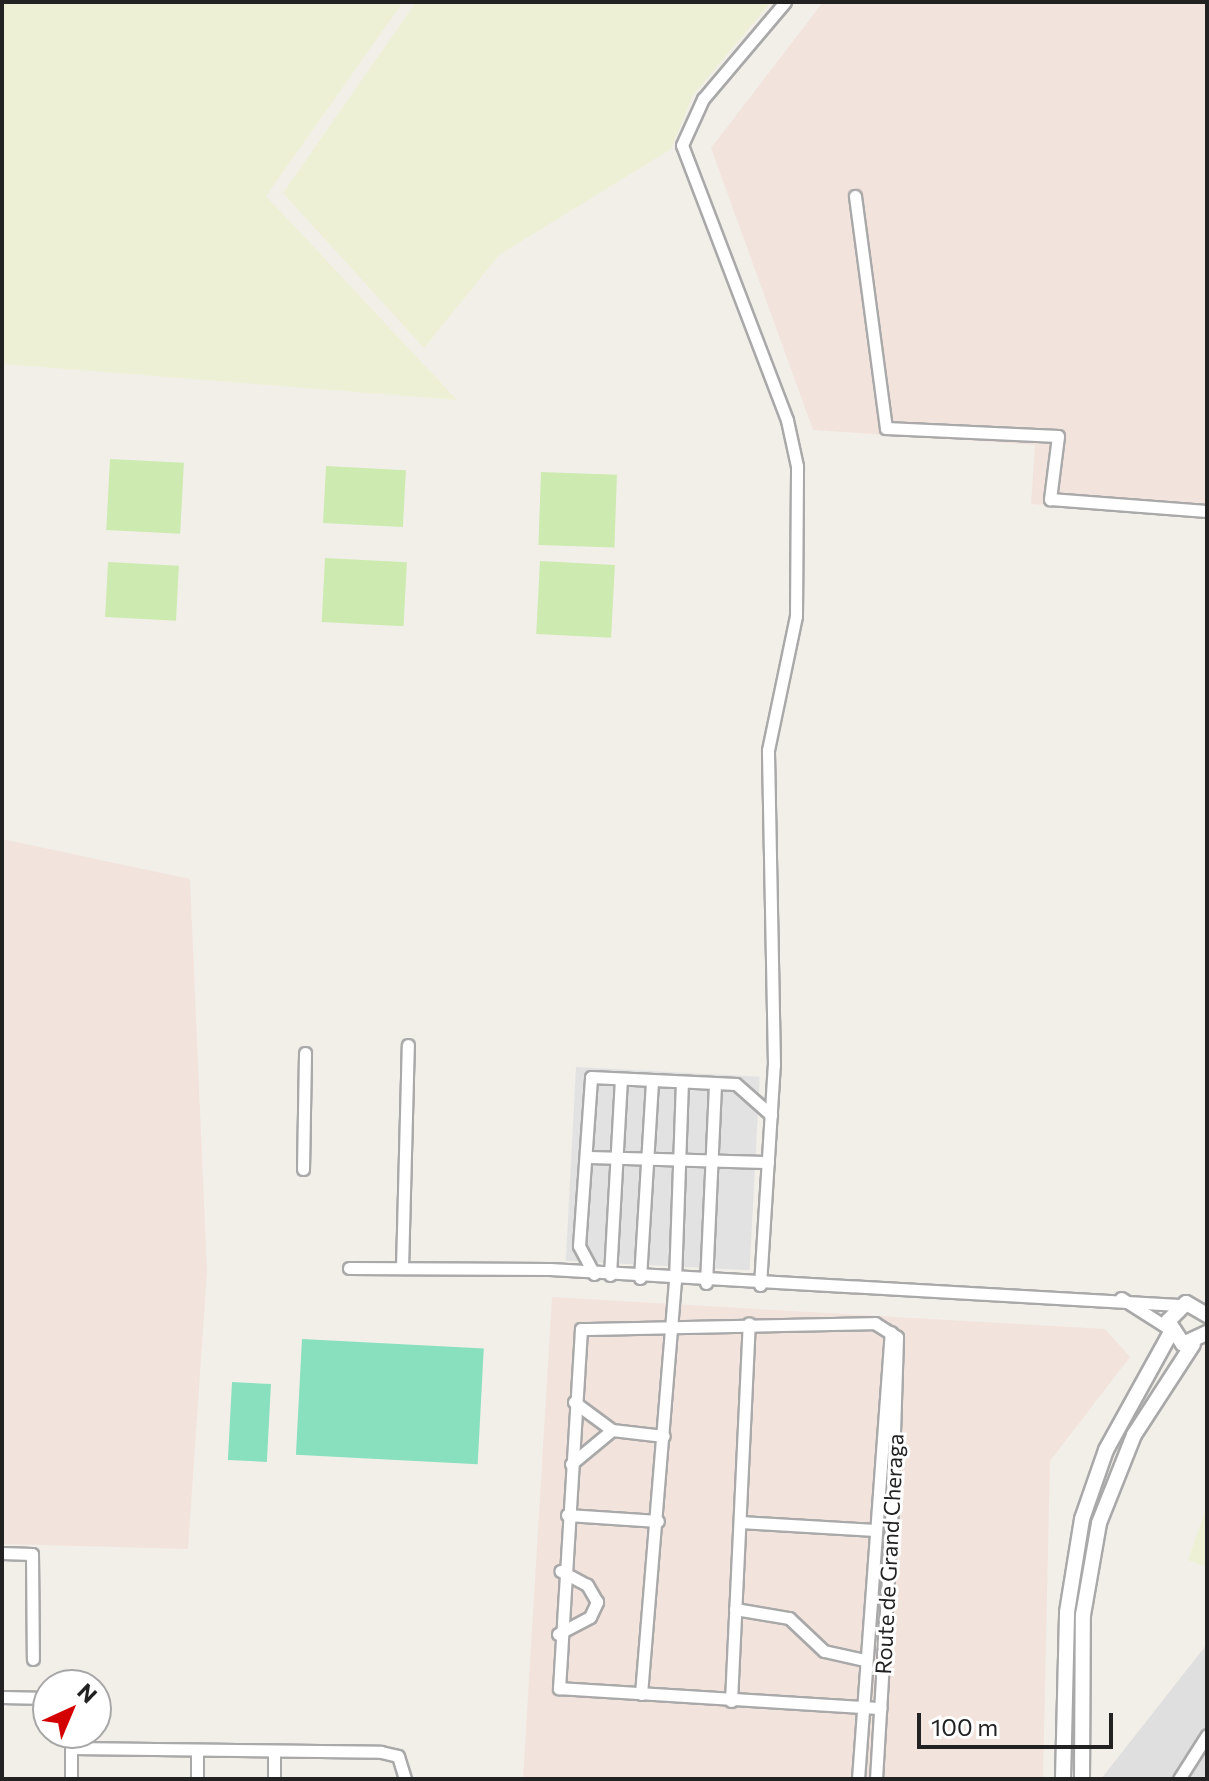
<!DOCTYPE html>
<style>
body{margin:0}
#map{position:relative;width:1209px;height:1781px;overflow:hidden;background:#f2efe9;font-family:Commissioner,sans-serif}
div>[style]{position:absolute}
.residential>*{inset:0;background:#e0dfdf}
.military>*{inset:0;background:#f3e3dd}
.farmland>*{inset:0;background:#eef0d5}
.grass>*{inset:0;background:#cdebb0;transform-origin:0 0}
.pitch>*{inset:0;background:#88e0be;transform-origin:0 0}
.parking>*{inset:0;background:#e2e2e2;transform-origin:0 0}
.roads{filter:drop-shadow(2px 0 #a9a9a9) drop-shadow(-2px 0 #a9a9a9) drop-shadow(0 2px #a9a9a9) drop-shadow(0 -2px #a9a9a9)}
.minor>*{height:11px;margin:-5.5px;padding:0 5.5px;transform-origin:5.5px;border-radius:5.5px;background:#fff}
.tertiary>*{height:14px;margin:-7px;padding:0 7px;transform-origin:7px;border-radius:7px;background:#fff}
span{translate:-50% -50%;white-space:nowrap;text-align:center;line-height:1.15;-webkit-text-stroke:6px #fff;paint-order:stroke}
.street-label{font-size:22px;color:#222}
.frame{position:absolute;inset:0;border:4px solid #222;pointer-events:none}
.north{position:absolute;left:32px;top:1669px;width:80px;height:80px;box-sizing:border-box;background:#fff;border:2px solid #a7a7a7;border-radius:50%;rotate:44deg;font-size:22px;font-weight:700;line-height:32px;text-align:center;color:#222}
.north::after{content:'';display:block;margin:auto;width:28px;height:36px;background:#d40000;clip-path:polygon(50% 0,100% 100%,50% 72%,0 100%)}
.scale{position:absolute;left:917px;top:1713px;width:196px;height:36px;box-sizing:border-box;border:4px solid #222;border-top:0;padding-left:10px;font-size:24px;line-height:28px;white-space:nowrap;color:#222;-webkit-text-stroke:6px #fff;paint-order:stroke}
</style>
<div id="map">
<div class="residential">
<i style="clip-path:polygon(1207px 1644px,1207px 1779px,1101px 1779px)"></i>
</div>
<div class="military">
<i style="clip-path:polygon(823px 2px,1207px 2px,1207px 542px,1205px 516px,1031px 504px,1035px 445px,813px 430px,711px 148px)"></i>
<i style="clip-path:polygon(2px 839px,190px 879px,207px 1272px,188px 1549px,2px 1544px)"></i>
<i style="clip-path:polygon(552px 1297px,1105px 1329px,1130px 1357px,1050px 1461px,1043px 1779px,523px 1779px)"></i>
</div>
<div class="farmland">
<i style="clip-path:polygon(2px 2px,403px 2px,266px 196px,457px 400px,2px 364px)"></i>
<i style="clip-path:polygon(416px 2px,771px 2px,693px 95px,671px 149px,499px 255px,424px 348px,283px 193px)"></i>
<i style="clip-path:polygon(1207px 1505px,1207px 1567px,1188px 1560px)"></i>
</div>
<div class="grass">
<i style="left:110px;top:459px;width:74px;height:71px;rotate:3deg"></i>
<i style="left:326px;top:466px;width:80px;height:57px;rotate:3deg"></i>
<i style="left:541px;top:472px;width:76px;height:73px;rotate:2deg"></i>
<i style="left:325px;top:558px;width:82px;height:64px;rotate:3deg"></i>
<i style="left:540px;top:561px;width:75px;height:73px;rotate:3deg"></i>
<i style="left:108px;top:562px;width:71px;height:55px;rotate:3deg"></i>
</div>
<div class="pitch">
<i style="left:302px;top:1339px;width:182px;height:116px;rotate:3deg"></i>
<i style="left:232px;top:1382px;width:39px;height:78px;rotate:3deg"></i>
</div>
<div class="parking">
<i style="left:576px;top:1067px;width:184px;height:194px;rotate:3deg"></i>
</div>
<div class="roads">
<div class="minor">
<i style="left:855px;top:196px;width:234px;rotate:82.4deg"></i>
<i style="left:886px;top:428px;width:172px;rotate:2.7deg"></i>
<i style="left:1058px;top:436px;width:64px;rotate:97.2deg"></i>
<i style="left:1050px;top:499px;width:157px;rotate:4.4deg"></i>
<i style="left:586px;top:1157px;width:182px;rotate:1.6deg"></i>
<i style="left:303px;top:1169px;width:116px;rotate:-89deg"></i>
<i style="left:349px;top:1268px;width:201px;rotate:0.3deg"></i>
<i style="left:550px;top:1269px;width:630px;rotate:3.28deg"></i>
<i style="left:402px;top:1268px;width:223px;rotate:-88.5deg"></i>
<i style="left:594px;top:1274px;width:32px;rotate:-118deg"></i>
<i style="left:579px;top:1246px;width:169px;rotate:-85.9deg"></i>
<i style="left:591px;top:1077px;width:145px;rotate:2.8deg"></i>
<i style="left:736px;top:1084px;width:47px;rotate:41.5deg"></i>
<i style="left:610px;top:1275px;width:195px;rotate:-86.8deg"></i>
<i style="left:640px;top:1278px;width:198px;rotate:-86.5deg"></i>
<i style="left:706px;top:1283px;width:199px;rotate:-87.4deg"></i>
<i style="left:760px;top:1285px;width:220px;rotate:-86.4deg"></i>
<i style="left:774px;top:1065px;width:315px;rotate:-91.1deg"></i>
<i style="left:768px;top:750px;width:137px;rotate:-78.2deg"></i>
<i style="left:796px;top:616px;width:150px;rotate:-89.6deg"></i>
<i style="left:797px;top:466px;width:47px;rotate:-102.3deg"></i>
<i style="left:787px;top:420px;width:294px;rotate:-110.9deg"></i>
<i style="left:682px;top:145px;width:51px;rotate:-65.5deg"></i>
<i style="left:703px;top:99px;width:127px;rotate:-49.8deg"></i>
<i style="left:1121px;top:1298px;width:56px;rotate:32.6deg"></i>
<i style="left:574px;top:1402px;width:47px;rotate:36.4deg"></i>
<i style="left:612px;top:1430px;width:52px;rotate:6.6deg"></i>
<i style="left:571px;top:1464px;width:53px;rotate:-39.7deg"></i>
<i style="left:567px;top:1515px;width:91px;rotate:3.8deg"></i>
<i style="left:741px;top:1522px;width:133px;rotate:3.4deg"></i>
<i style="left:2px;top:1553px;width:30px;rotate:2deg"></i>
<i style="left:32px;top:1554px;width:105px;rotate:89.5deg"></i>
<i style="left:735px;top:1609px;width:55px;rotate:9.5deg"></i>
<i style="left:789px;top:1618px;width:48px;rotate:43.3deg"></i>
<i style="left:824px;top:1651px;width:42px;rotate:12.4deg"></i>
<i style="left:558px;top:1634px;width:36px;rotate:-28deg"></i>
<i style="left:590px;top:1617px;width:17px;rotate:-65deg"></i>
<i style="left:597px;top:1602px;width:20px;rotate:-120deg"></i>
<i style="left:587px;top:1585px;width:30px;rotate:-152deg"></i>
<i style="left:641px;top:1694px;width:414px;rotate:-85.3deg"></i>
<i style="left:675px;top:1281px;width:198px;rotate:-88deg"></i>
<i style="left:2px;top:1697px;width:46px;rotate:1.2deg"></i>
<i style="left:731px;top:1701px;width:378px;rotate:-87.3deg"></i>
<i style="left:71px;top:1733px;width:46px;rotate:90deg"></i>
<i style="left:72px;top:1748px;width:309px;rotate:0.7deg"></i>
<i style="left:381px;top:1752px;width:17px;rotate:13deg"></i>
<i style="left:398px;top:1756px;width:24px;rotate:73deg"></i>
<i style="left:197px;top:1752px;width:27px;rotate:90deg"></i>
<i style="left:274px;top:1779px;width:28px;rotate:-90deg"></i>
<i style="left:858px;top:1779px;width:448px;rotate:-85.8deg"></i>
<i style="left:876px;top:1779px;width:251px;rotate:-86.6deg"></i>
<i style="left:891px;top:1528px;width:191px;rotate:-88.2deg"></i>
<i style="left:897px;top:1337px;width:26px;rotate:-148deg"></i>
<i style="left:875px;top:1323px;width:294px;rotate:178.8deg"></i>
<i style="left:581px;top:1329px;width:360px;rotate:93.5deg"></i>
<i style="left:559px;top:1688px;width:322px;rotate:3.6deg"></i>
<i style="left:1179px;top:1779px;width:52px;rotate:-57.5deg"></i>
</div>
<div class="tertiary">
<i style="left:1207px;top:1315px;width:24px;rotate:-150deg"></i>
<i style="left:1186px;top:1303px;width:25px;rotate:135deg"></i>
<i style="left:1168px;top:1321px;width:27px;rotate:57deg"></i>
<i style="left:1183px;top:1344px;width:26px;rotate:-25deg"></i>
<i style="left:1063px;top:1779px;width:167px;rotate:-88.6deg"></i>
<i style="left:1067px;top:1612px;width:94px;rotate:-80.8deg"></i>
<i style="left:1082px;top:1519px;width:73px;rotate:-70.8deg"></i>
<i style="left:1106px;top:1450px;width:132px;rotate:-61.1deg"></i>
<i style="left:1082px;top:1779px;width:164px;rotate:-89.7deg"></i>
<i style="left:1083px;top:1615px;width:93px;rotate:-80.1deg"></i>
<i style="left:1099px;top:1523px;width:95px;rotate:-68.3deg"></i>
<i style="left:1134px;top:1435px;width:108px;rotate:-57deg"></i>
</div>
</div>
<div class="street-label">
<span style="left:889px;top:1554px;rotate:-87deg">Route de Grand Cheraga</span>
</div>
<div class="frame"></div>
<div class="north">N</div>
<div class="scale">100 m</div>
</div>
